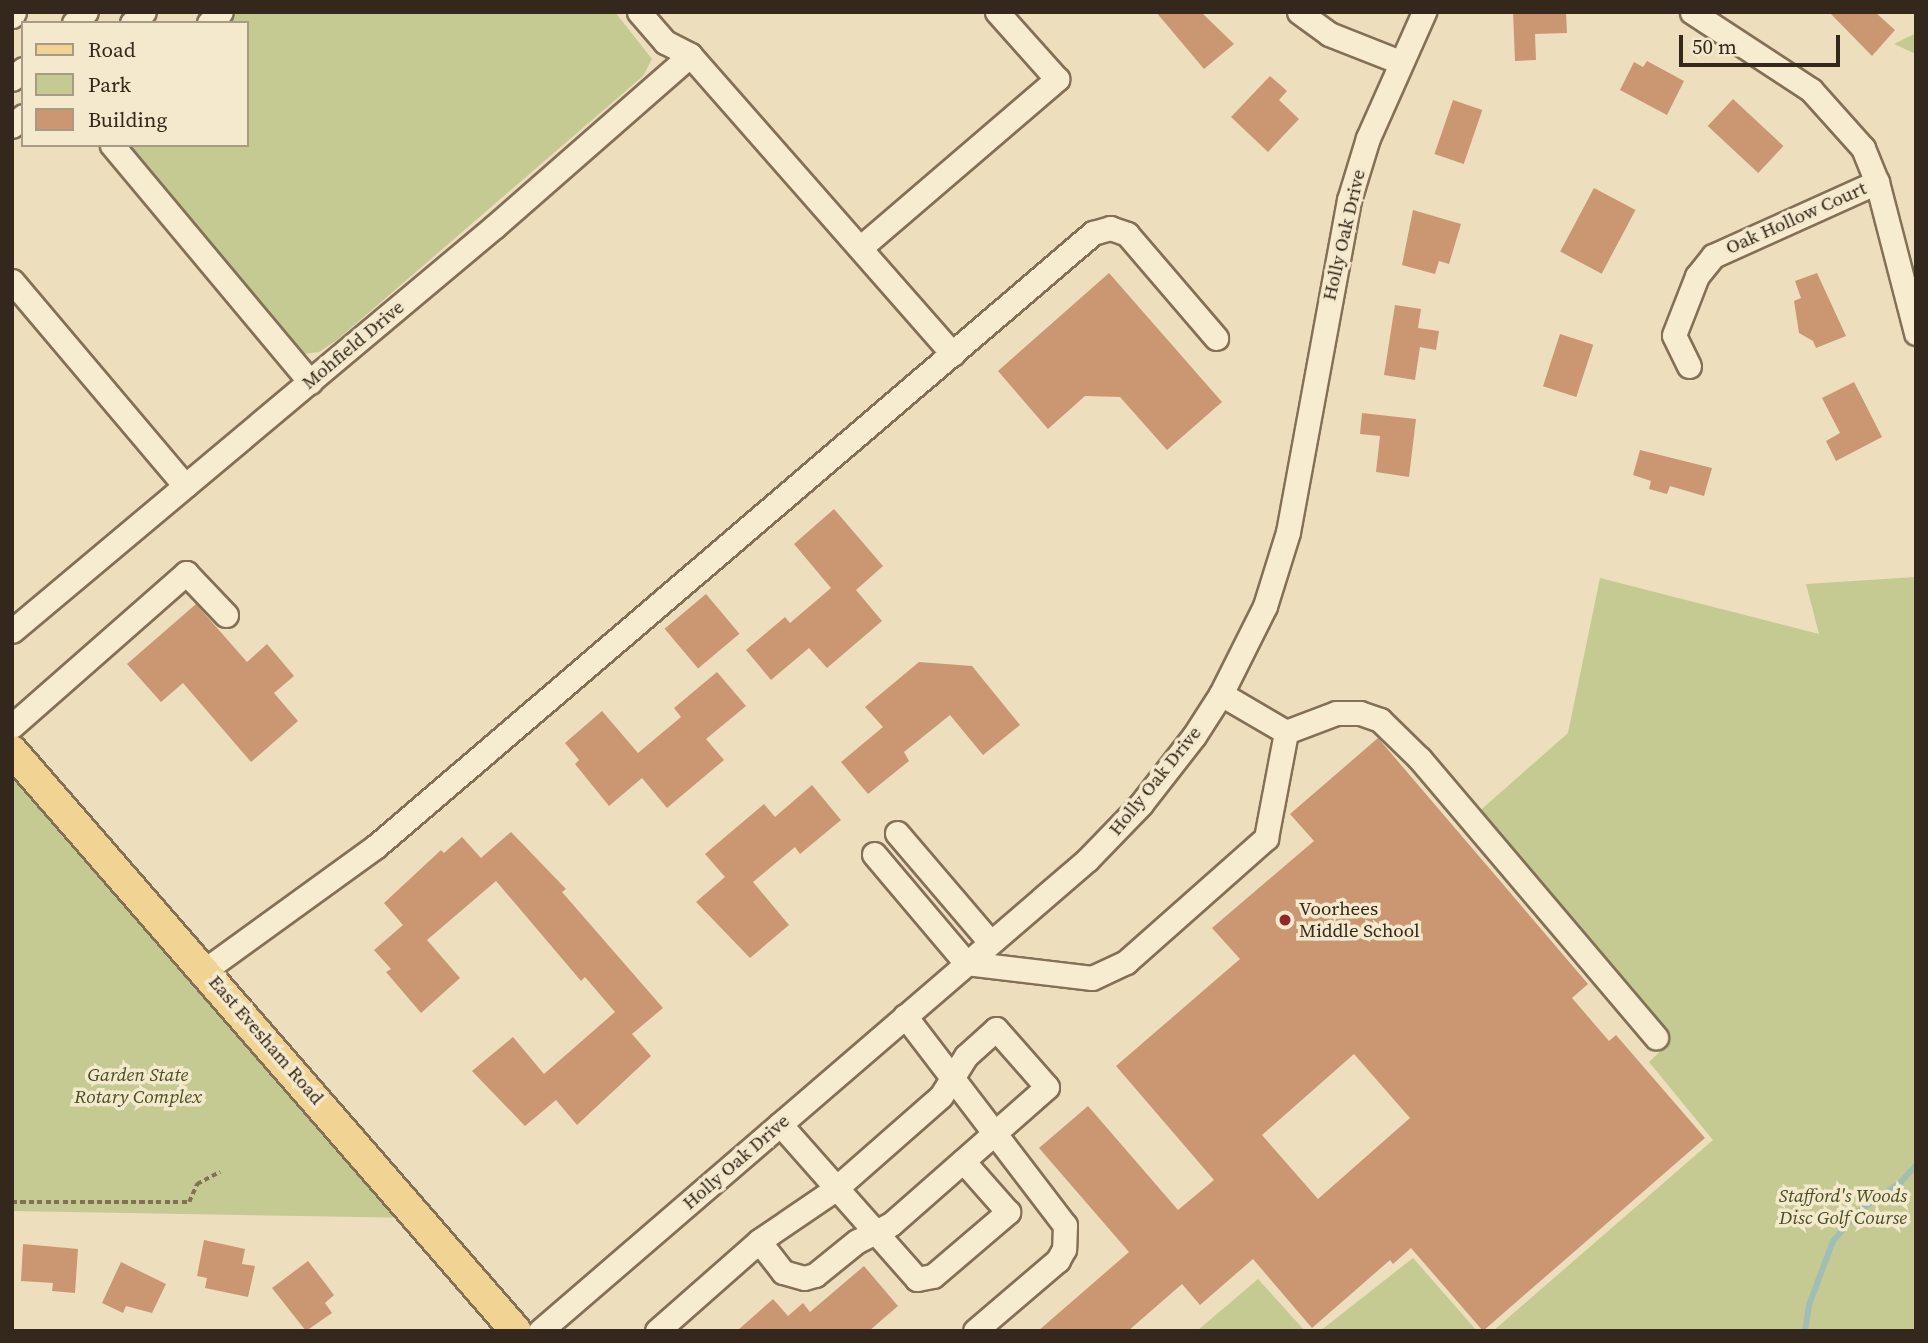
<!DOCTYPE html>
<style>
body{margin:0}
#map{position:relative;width:1928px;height:1343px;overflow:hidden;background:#eddebd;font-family:"Source Serif 4",serif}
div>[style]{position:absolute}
.green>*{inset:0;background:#c4ca92}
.stream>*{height:6px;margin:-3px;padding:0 3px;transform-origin:3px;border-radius:3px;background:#a1beb5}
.building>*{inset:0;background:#cb9773;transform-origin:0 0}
.path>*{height:3.5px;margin-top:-1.75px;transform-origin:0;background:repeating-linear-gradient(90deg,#846f57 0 5px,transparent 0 8.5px)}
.roads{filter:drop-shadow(2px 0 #846f57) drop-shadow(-2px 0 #846f57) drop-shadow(0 2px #846f57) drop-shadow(0 -2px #846f57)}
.minor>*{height:23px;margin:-11.5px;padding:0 11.5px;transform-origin:11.5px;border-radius:11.5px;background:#f8ecd0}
.major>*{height:30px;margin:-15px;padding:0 15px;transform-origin:15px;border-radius:15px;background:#f1d494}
.dots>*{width:19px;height:19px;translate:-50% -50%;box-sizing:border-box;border:4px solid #f4e9cc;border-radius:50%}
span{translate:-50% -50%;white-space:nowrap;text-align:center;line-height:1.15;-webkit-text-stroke:7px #f4e9cc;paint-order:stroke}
.street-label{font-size:19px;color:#34271b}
.poi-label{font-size:19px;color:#34271b}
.left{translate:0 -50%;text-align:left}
.park-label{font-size:19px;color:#455022;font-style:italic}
.frame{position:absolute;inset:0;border:14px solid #34271b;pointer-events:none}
.legend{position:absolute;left:21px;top:21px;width:228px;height:126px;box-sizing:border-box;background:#f4e9cc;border:2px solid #a79b85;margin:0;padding:9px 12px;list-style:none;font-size:21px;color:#34271b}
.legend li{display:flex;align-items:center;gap:14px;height:35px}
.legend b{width:35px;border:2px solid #a79b85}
.scale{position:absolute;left:1679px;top:35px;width:161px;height:32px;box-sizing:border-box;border:4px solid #34271b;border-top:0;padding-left:9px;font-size:21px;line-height:24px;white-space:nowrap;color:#34271b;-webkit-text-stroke:5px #f4e9cc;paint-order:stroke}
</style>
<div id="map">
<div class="green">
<i style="clip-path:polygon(238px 12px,615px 12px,652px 59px,643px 76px,337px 340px,319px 352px,303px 354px,127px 145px,247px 145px,247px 23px,226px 23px)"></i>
<i style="clip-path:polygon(1916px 33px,1916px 54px,1894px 44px)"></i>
<i style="clip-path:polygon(1916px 577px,1916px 1331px,1493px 1331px,1713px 1140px,1649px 1062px,1666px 1046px,1466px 823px,1568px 733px,1600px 578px,1819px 634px,1806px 584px)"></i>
<i style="clip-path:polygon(12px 750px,419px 1218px,12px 1211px)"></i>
<i style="clip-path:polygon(1413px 1258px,1477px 1331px,1320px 1331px)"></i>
<i style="clip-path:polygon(1258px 1279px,1305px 1331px,1197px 1331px)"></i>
</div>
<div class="stream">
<i style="left:1805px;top:1331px;width:26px;rotate:-81deg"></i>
<i style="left:1809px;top:1305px;width:68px;rotate:-69.4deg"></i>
<i style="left:1833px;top:1241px;width:40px;rotate:-49deg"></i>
<i style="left:1859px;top:1211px;width:50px;rotate:-34.3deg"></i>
<i style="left:1900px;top:1183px;width:24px;rotate:-48deg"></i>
</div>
<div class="building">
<i style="clip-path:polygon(1156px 12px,1201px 12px,1234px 44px,1204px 69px)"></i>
<i style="clip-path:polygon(1513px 12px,1566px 12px,1567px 33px,1535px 34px,1536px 60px,1515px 61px)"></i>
<i style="clip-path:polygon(1829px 12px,1875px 12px,1895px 30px,1872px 56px)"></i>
<i style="clip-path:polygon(1647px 61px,1684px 81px,1667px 115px,1620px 90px,1634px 62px,1643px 67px)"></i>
<i style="clip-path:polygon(1270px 76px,1287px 91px,1279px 100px,1299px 119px,1268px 152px,1231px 117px)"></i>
<i style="left:1733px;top:99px;width:69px;height:37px;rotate:43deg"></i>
<i style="left:1453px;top:100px;width:31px;height:57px;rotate:19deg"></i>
<i style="left:1594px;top:188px;width:47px;height:72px;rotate:28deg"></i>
<i style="clip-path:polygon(1413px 210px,1461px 224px,1449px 264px,1439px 261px,1435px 274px,1402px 265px)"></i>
<i style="clip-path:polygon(1109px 273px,1222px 402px,1167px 450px,1120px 397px,1085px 396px,1048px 429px,998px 371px)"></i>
<i style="clip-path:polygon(1817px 273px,1846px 336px,1816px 348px,1813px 341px,1799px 333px,1794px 301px,1801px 298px,1795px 281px)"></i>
<i style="clip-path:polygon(1395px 305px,1421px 309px,1418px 328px,1439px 331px,1436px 350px,1420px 347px,1415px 380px,1384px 375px)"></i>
<i style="left:1560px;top:334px;width:35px;height:55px;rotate:18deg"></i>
<i style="clip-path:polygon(1854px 382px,1882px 437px,1836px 461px,1826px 441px,1840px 433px,1822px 398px)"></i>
<i style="clip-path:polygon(1362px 413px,1416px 419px,1409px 477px,1376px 472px,1380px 436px,1360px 434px)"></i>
<i style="clip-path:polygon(1640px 450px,1712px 468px,1704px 496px,1670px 486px,1667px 494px,1649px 489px,1651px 481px,1633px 475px)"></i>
<i style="clip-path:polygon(834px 509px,883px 566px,856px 590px,882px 621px,827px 668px,809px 648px,771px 680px,746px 650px,785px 617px,790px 623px,831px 588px,794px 544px)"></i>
<i style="left:706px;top:594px;width:52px;height:54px;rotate:50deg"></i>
<i style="clip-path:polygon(196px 604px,247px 662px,267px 644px,294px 676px,274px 693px,298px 721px,251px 762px,183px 683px,161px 702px,127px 664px)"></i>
<i style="clip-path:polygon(919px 662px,972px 666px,1020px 725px,983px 755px,950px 715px,904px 752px,909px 761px,868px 794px,841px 762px,883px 727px,865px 707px)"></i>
<i style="clip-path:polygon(717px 672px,746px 706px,706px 739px,724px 760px,667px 808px,642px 778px,609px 806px,575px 764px,579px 760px,565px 743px,602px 711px,638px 753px,681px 717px,674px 708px)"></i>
<i style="clip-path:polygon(evenodd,1378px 738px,1588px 984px,1572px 998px,1609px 1041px,1616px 1035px,1705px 1138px,1483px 1331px,1411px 1248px,1393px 1264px,1390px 1260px,1312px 1328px,1253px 1259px,1200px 1305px,1182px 1284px,1128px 1331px,1038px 1331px,1129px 1252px,1039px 1148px,1088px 1106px,1178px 1210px,1214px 1180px,1116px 1066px,1240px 959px,1212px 928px,1314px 841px,1290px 814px,1378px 738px,1354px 1054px,1410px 1118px,1318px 1199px,1262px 1135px,1354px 1054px)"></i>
<i style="clip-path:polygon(812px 785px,841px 820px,800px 854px,795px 847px,753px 882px,789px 925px,750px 958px,696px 902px,725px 877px,705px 854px,764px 804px,775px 817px)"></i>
<i style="clip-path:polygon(511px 832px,566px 889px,562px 892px,663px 1008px,632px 1034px,651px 1056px,577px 1125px,556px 1100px,525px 1126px,472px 1071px,513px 1037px,544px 1074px,615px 1012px,585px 977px,581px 981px,496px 881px,427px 940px,460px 978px,421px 1013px,386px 972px,391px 969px,374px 950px,403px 925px,384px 903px,441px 850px,444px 853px,462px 837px,481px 858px)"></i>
<i style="clip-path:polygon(204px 1240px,245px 1249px,242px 1264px,255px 1266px,248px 1297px,205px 1288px,207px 1278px,197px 1276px)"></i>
<i style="clip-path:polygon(23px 1244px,78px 1249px,75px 1293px,52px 1291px,53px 1283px,21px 1281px)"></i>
<i style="clip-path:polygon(308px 1261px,334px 1295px,325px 1303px,332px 1313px,306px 1331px,272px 1288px)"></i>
<i style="clip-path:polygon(121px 1262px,166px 1284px,152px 1313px,126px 1306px,123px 1313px,102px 1303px)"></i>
<i style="clip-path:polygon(864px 1266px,898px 1306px,869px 1331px,737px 1331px,773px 1299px,788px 1316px,803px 1303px,810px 1312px)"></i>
</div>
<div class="path">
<i style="left:12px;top:1202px;width:177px"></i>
<i style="left:189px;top:1202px;width:20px;rotate:-66deg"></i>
<i style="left:197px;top:1184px;width:26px;rotate:-28deg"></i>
</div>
<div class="roads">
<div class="minor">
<i style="left:639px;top:12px;width:40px;rotate:49deg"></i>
<i style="left:665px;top:42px;width:28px;rotate:27deg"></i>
<i style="left:690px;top:55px;width:398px;rotate:48.7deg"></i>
<i style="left:1299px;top:12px;width:37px;rotate:36deg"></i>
<i style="left:1329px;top:34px;width:76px;rotate:21.5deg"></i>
<i style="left:1692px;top:12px;width:142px;rotate:33.2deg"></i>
<i style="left:1811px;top:90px;width:78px;rotate:48.1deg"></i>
<i style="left:1863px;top:148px;width:37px;rotate:68deg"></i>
<i style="left:1877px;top:182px;width:156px;rotate:75.5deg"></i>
<i style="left:12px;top:16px;width:4px;rotate:-63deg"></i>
<i style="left:74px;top:23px;width:16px;rotate:-43deg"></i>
<i style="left:132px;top:23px;width:16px;rotate:-43deg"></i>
<i style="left:209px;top:23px;width:16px;rotate:-43deg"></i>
<i style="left:12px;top:79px;width:15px;rotate:-42deg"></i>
<i style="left:12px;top:126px;width:15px;rotate:-42deg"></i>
<i style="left:112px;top:145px;width:309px;rotate:50.1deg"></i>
<i style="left:860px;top:248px;width:260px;rotate:-40.6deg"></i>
<i style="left:1057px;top:79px;width:90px;rotate:-131.8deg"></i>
<i style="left:12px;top:281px;width:268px;rotate:49.8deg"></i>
<i style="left:1689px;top:366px;width:34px;rotate:-116deg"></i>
<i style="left:1674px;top:335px;width:63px;rotate:-68.7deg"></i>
<i style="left:1697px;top:276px;width:26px;rotate:-51deg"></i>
<i style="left:1713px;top:256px;width:180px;rotate:-24.3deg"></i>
<i style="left:12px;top:631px;width:630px;rotate:-39.98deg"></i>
<i style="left:495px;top:226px;width:259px;rotate:-41.2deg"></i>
<i style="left:1221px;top:694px;width:75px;rotate:30.3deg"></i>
<i style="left:12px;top:726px;width:232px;rotate:-41.3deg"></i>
<i style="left:186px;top:573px;width:58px;rotate:46.4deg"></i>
<i style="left:1286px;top:732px;width:53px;rotate:-20.8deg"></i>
<i style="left:1336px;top:713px;width:24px"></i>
<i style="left:1360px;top:713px;width:21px;rotate:19deg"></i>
<i style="left:1380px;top:720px;width:56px;rotate:44.3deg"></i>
<i style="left:1420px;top:759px;width:365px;rotate:49.7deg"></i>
<i style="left:897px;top:833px;width:143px;rotate:49.5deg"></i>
<i style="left:874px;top:854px;width:143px;rotate:49.8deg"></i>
<i style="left:966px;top:963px;width:127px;rotate:6.8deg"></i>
<i style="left:1092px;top:978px;width:38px;rotate:-25deg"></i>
<i style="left:1126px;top:962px;width:187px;rotate:-41.5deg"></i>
<i style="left:1266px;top:838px;width:108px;rotate:-79.3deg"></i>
<i style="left:205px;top:970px;width:210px;rotate:-35.9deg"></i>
<i style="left:375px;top:847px;width:945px;rotate:-40.54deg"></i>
<i style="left:1093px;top:233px;width:18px;rotate:-16deg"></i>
<i style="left:1110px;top:228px;width:18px;rotate:19deg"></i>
<i style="left:1127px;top:234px;width:137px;rotate:49.4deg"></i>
<i style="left:905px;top:1016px;width:263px;rotate:52.6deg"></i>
<i style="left:1065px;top:1225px;width:24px;rotate:92deg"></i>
<i style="left:1064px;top:1249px;width:13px;rotate:119deg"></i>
<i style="left:1058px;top:1260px;width:109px;rotate:139.5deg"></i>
<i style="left:780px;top:1124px;width:207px;rotate:48.5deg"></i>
<i style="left:917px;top:1279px;width:16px;rotate:-11deg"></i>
<i style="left:933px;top:1276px;width:99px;rotate:-40.5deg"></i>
<i style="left:1008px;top:1212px;width:68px;rotate:-131.4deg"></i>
<i style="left:540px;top:1331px;width:722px;rotate:-40.73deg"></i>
<i style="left:1087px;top:860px;width:78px;rotate:-46deg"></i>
<i style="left:1141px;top:804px;width:86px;rotate:-52.1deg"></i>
<i style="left:1194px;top:736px;width:50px;rotate:-57.3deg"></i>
<i style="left:1221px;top:694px;width:98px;rotate:-63.4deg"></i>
<i style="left:1265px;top:606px;width:77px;rotate:-72.7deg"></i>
<i style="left:1288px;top:532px;width:338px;rotate:-79.6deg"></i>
<i style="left:1349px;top:200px;width:65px;rotate:-73deg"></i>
<i style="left:1368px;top:138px;width:138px;rotate:-66deg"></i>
<i style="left:657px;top:1331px;width:136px;rotate:-41.4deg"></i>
<i style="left:759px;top:1241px;width:91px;rotate:-34.2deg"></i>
<i style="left:834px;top:1190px;width:142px;rotate:-41.3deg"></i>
<i style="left:941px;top:1096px;width:47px;rotate:-58deg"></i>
<i style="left:966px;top:1056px;width:40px;rotate:-42deg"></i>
<i style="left:996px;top:1029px;width:77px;rotate:48.7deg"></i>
<i style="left:1047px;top:1087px;width:208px;rotate:138.7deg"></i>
<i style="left:891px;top:1224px;width:38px;rotate:153deg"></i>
<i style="left:857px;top:1241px;width:54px;rotate:141deg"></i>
<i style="left:815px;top:1275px;width:11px;rotate:165deg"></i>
<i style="left:804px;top:1278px;width:22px;rotate:-164deg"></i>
<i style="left:783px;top:1272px;width:39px;rotate:-128deg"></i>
</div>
<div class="major">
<i style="left:12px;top:751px;width:768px;rotate:49.01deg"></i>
</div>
</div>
<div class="dots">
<i style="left:1285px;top:920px;background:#932729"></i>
</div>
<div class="street-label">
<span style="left:1796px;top:218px;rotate:-24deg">Oak Hollow Court</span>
<span style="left:1344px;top:235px;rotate:-77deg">Holly Oak Drive</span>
<span style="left:353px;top:345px;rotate:-40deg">Mohfield Drive</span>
<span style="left:1155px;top:781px;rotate:-51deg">Holly Oak Drive</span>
<span style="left:266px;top:1040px;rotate:49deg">East Evesham Road</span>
<span style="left:736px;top:1162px;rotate:-41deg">Holly Oak Drive</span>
</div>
<div class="poi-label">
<span class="left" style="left:1299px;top:920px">Voorhees<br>Middle School</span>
</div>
<div class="park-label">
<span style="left:138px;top:1086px">Garden State<br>Rotary Complex</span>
<span style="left:1843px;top:1207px">Stafford's Woods<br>Disc Golf Course</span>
</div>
<div class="frame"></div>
<ul class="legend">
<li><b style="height:9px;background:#f1d494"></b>Road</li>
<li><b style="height:19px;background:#c4ca92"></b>Park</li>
<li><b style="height:19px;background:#cb9773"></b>Building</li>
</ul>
<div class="scale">50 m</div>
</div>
